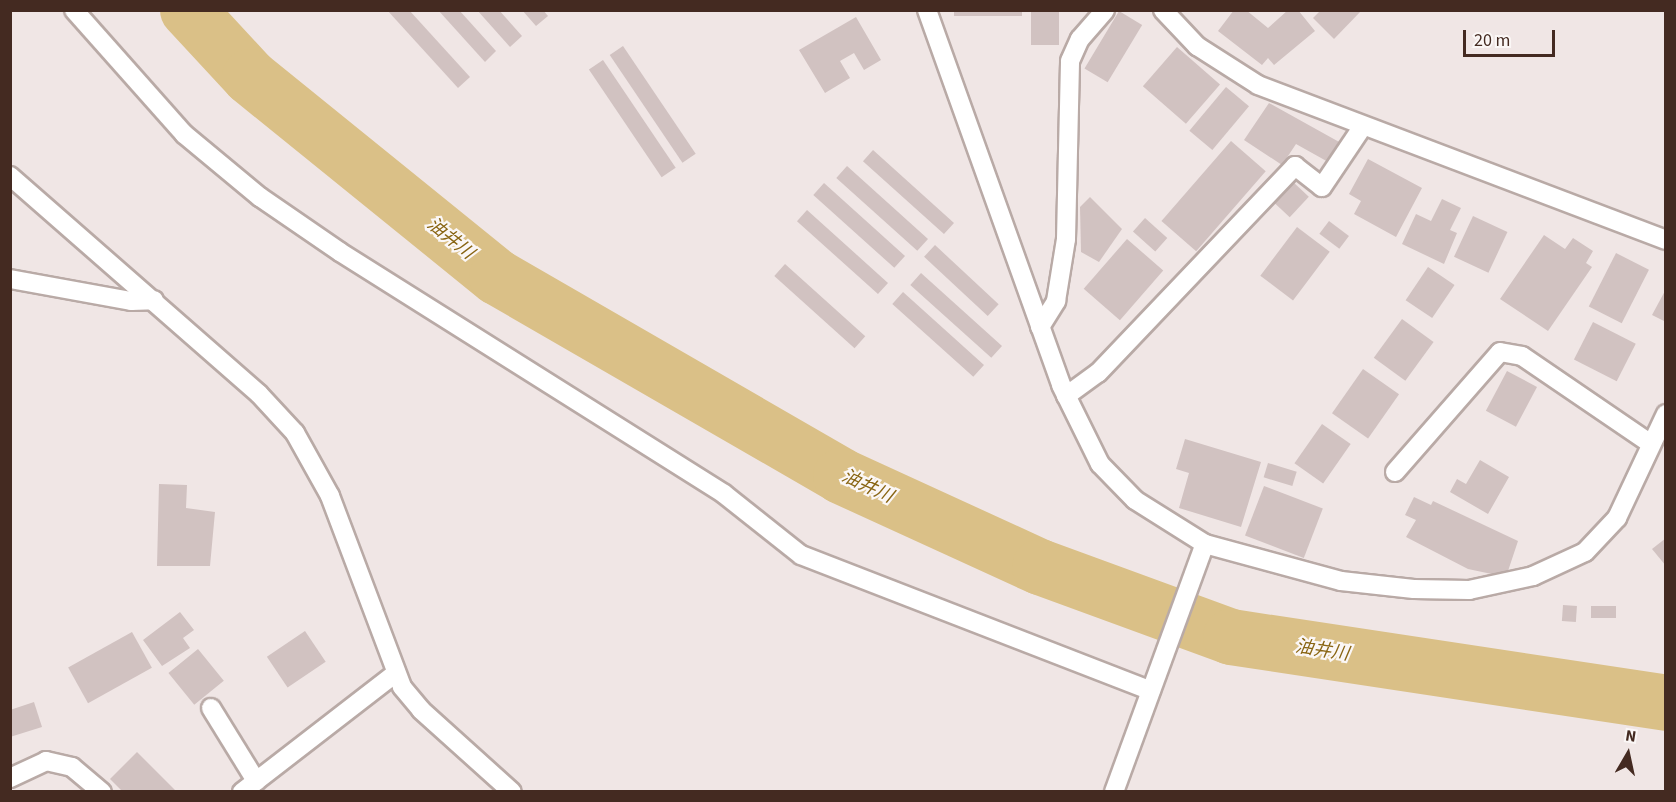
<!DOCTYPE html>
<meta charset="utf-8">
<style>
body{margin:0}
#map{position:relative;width:1676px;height:802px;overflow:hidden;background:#f0e6e5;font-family:"Source Sans 3","Noto Sans JP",sans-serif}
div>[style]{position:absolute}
.river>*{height:56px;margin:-28px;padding:0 28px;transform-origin:28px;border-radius:28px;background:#dac087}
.building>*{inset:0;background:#d1c2c1;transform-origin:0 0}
.roads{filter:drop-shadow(2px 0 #b9aaa6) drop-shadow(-2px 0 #b9aaa6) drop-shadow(0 2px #b9aaa6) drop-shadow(0 -2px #b9aaa6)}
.lane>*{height:18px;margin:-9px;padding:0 9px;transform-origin:9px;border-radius:9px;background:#fff}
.street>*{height:18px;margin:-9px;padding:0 9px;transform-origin:9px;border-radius:9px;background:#fff}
.secondary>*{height:18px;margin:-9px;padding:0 9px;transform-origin:9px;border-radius:9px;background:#fff}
span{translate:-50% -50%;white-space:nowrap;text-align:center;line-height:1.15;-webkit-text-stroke:4.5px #fbf7f6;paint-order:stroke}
.water-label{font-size:18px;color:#896513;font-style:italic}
.frame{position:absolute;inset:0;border:12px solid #442a21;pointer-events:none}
.north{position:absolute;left:1598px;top:724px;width:60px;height:60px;-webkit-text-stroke:4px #fbf7f6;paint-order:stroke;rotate:9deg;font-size:16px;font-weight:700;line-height:24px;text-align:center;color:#442a21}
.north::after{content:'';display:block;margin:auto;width:21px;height:27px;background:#442a21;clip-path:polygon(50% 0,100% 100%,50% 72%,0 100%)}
.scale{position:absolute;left:1463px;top:30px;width:92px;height:27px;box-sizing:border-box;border:3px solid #442a21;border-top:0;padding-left:8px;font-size:18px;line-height:21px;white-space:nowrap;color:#442a21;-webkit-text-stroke:4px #fbf7f6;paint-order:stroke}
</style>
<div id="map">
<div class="river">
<i style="left:188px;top:10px;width:91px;rotate:47.2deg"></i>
<i style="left:250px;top:77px;width:318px;rotate:39deg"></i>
<i style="left:497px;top:277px;width:397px;rotate:30deg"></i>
<i style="left:841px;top:476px;width:219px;rotate:24.6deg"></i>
<i style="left:1040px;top:567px;width:203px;rotate:20.1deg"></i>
<i style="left:1231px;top:637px;width:440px;rotate:8.6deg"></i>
</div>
<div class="building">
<i style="clip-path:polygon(387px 10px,409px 10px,470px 77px,458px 88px)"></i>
<i style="clip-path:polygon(438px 10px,459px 10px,496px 51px,485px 62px)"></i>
<i style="clip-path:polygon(477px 10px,499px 10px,522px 36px,510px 47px)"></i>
<i style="clip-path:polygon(522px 10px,543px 10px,548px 16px,536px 26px)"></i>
<i style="left:954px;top:10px;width:68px;height:6px"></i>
<i style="left:1031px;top:10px;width:28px;height:35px"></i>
<i style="clip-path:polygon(1234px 10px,1246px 10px,1268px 28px,1288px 10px,1298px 10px,1315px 31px,1274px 65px,1268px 58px,1262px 65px,1218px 31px)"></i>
<i style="clip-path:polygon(1321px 10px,1362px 10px,1334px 39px,1313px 18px)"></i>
<i style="left:1119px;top:11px;width:27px;height:67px;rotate:31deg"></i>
<i style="clip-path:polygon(856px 17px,881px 60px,864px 70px,854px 53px,840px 61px,850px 78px,825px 93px,799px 50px)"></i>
<i style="left:623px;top:46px;width:130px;height:16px;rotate:56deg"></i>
<i style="left:1177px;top:47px;width:57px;height:52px;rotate:41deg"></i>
<i style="left:603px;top:60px;width:130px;height:17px;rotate:56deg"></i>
<i style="left:1226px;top:87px;width:30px;height:57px;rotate:40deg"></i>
<i style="clip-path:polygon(1269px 103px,1341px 143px,1330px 163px,1296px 144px,1282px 165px,1244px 140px)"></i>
<i style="left:1231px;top:141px;width:46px;height:106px;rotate:41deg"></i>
<i style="left:873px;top:150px;width:109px;height:15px;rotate:42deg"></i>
<i style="clip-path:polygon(1368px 159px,1422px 188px,1396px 237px,1354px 214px,1361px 201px,1349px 194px)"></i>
<i style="left:847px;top:166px;width:109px;height:16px;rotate:42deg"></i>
<i style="left:1292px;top:181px;width:23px;height:28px;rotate:43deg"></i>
<i style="left:824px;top:183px;width:109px;height:16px;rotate:42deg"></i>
<i style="clip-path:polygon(1090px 197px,1122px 229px,1099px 262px,1081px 252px,1080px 207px)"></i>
<i style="clip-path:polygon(1442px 199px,1461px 208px,1450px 230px,1457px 233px,1444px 264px,1402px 244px,1416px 214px,1431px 221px)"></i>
<i style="left:807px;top:210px;width:109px;height:15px;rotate:42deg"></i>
<i style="left:1473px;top:216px;width:38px;height:45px;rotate:25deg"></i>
<i style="left:1145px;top:218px;width:30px;height:18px;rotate:42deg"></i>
<i style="left:1329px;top:221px;width:25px;height:16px;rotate:37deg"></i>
<i style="left:1297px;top:227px;width:41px;height:61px;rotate:37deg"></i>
<i style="clip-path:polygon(1544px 235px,1565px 249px,1573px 238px,1593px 251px,1586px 263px,1592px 267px,1548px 331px,1500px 299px)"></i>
<i style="left:1127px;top:239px;width:48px;height:66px;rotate:41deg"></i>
<i style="left:935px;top:245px;width:87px;height:16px;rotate:43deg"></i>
<i style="left:1616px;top:253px;width:37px;height:60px;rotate:27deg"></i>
<i style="left:785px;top:264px;width:108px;height:16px;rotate:42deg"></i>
<i style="left:1428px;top:267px;width:32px;height:40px;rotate:34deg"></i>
<i style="left:921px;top:273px;width:109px;height:16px;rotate:42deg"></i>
<i style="clip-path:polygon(1666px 289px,1666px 322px,1652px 315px)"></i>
<i style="left:903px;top:292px;width:109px;height:16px;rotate:42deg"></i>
<i style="left:1402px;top:319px;width:39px;height:48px;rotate:36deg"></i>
<i style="left:1593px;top:322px;width:48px;height:42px;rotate:27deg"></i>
<i style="left:1363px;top:369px;width:44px;height:54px;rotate:35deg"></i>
<i style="left:1507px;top:371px;width:34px;height:45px;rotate:28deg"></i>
<i style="left:1322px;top:424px;width:35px;height:48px;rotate:35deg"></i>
<i style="clip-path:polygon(1185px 439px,1261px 462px,1241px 527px,1179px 508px,1189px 473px,1176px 469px)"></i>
<i style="clip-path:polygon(1480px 460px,1509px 477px,1488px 514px,1450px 492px,1457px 479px,1466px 484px)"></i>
<i style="left:1268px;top:463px;width:30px;height:15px;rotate:17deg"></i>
<i style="clip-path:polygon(159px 484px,187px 485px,186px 508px,215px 512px,210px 566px,157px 566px)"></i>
<i style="left:1264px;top:486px;width:63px;height:53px;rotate:21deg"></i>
<i style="clip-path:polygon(1414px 497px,1431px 505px,1433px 501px,1518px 541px,1506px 577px,1468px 569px,1406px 537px,1416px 520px,1405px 515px)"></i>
<i style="clip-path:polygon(1666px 538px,1666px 566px,1652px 549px)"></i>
<i style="left:1563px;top:605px;width:14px;height:16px;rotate:4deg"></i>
<i style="left:1591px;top:606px;width:25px;height:12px"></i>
<i style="clip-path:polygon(180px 612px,194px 630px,183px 638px,190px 648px,162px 666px,143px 640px)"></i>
<i style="left:305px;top:631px;width:37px;height:46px;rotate:56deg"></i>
<i style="left:132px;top:632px;width:41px;height:73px;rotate:61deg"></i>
<i style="left:198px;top:649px;width:41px;height:38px;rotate:51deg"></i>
<i style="clip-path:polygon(34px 702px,42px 727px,10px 737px,10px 710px)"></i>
<i style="clip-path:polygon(137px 752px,177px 792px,123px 792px,110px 779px)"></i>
</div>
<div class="roads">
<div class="lane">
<i style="left:211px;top:708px;width:86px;rotate:58.3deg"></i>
</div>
<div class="street">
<i style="left:74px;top:10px;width:166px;rotate:48.4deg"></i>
<i style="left:184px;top:134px;width:99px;rotate:39.7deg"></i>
<i style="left:260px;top:197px;width:97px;rotate:34.5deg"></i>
<i style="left:340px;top:252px;width:454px;rotate:32.2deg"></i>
<i style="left:724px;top:494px;width:98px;rotate:38.4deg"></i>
<i style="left:801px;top:555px;width:375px;rotate:21.2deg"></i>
<i style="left:1163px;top:10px;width:50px;rotate:46.6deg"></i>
<i style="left:1197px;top:46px;width:72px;rotate:32.6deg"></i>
<i style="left:1258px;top:85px;width:436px;rotate:20.8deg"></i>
<i style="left:10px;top:176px;width:331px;rotate:41.2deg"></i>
<i style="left:259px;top:394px;width:53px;rotate:47.3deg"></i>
<i style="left:295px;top:433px;width:72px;rotate:60.9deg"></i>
<i style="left:330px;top:496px;width:204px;rotate:69.3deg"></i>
<i style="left:402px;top:687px;width:30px;rotate:50deg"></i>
<i style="left:421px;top:710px;width:122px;rotate:42deg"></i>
<i style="left:10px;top:279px;width:123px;rotate:10.3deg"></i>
<i style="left:131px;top:301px;width:23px;rotate:-2deg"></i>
<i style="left:1040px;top:327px;width:31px;rotate:-58deg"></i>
<i style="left:1056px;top:301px;width:63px;rotate:-80.8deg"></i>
<i style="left:1066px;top:239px;width:178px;rotate:-88.7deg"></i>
<i style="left:1070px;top:61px;width:24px;rotate:-66deg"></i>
<i style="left:1080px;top:39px;width:38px;rotate:-49deg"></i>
<i style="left:1066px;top:396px;width:39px;rotate:-36deg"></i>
<i style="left:1098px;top:373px;width:286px;rotate:-46.4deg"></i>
<i style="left:1295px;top:166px;width:34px;rotate:38deg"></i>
<i style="left:1322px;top:187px;width:73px;rotate:-56.1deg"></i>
<i style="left:1395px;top:472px;width:159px;rotate:-48.8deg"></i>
<i style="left:1500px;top:352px;width:22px;rotate:10deg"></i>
<i style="left:1522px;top:356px;width:156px;rotate:34.3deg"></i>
<i style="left:10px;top:778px;width:40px;rotate:-25deg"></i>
<i style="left:46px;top:761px;width:27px;rotate:13deg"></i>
<i style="left:72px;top:767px;width:39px;rotate:40deg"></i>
<i style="left:242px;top:792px;width:195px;rotate:-37.7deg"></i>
</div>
<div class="secondary">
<i style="left:927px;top:10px;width:398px;rotate:70.3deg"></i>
<i style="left:1061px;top:385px;width:88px;rotate:63.7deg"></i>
<i style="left:1100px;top:464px;width:50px;rotate:45.8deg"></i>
<i style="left:1135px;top:500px;width:83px;rotate:32.2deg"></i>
<i style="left:1205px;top:544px;width:141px;rotate:15.2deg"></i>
<i style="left:1341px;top:581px;width:73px;rotate:6.3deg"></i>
<i style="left:1414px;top:589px;width:55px;rotate:1deg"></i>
<i style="left:1469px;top:590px;width:66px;rotate:-12.3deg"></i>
<i style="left:1533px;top:576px;width:57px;rotate:-24.8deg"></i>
<i style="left:1585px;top:552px;width:47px;rotate:-46.7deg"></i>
<i style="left:1617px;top:518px;width:115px;rotate:-64.8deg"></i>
<i style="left:1114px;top:792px;width:264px;rotate:-69.9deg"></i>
</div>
</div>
<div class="water-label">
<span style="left:450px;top:239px;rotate:39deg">油井川</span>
<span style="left:867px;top:487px;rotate:25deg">油井川</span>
<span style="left:1322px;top:651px;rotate:9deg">油井川</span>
</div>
<div class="frame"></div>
<div class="north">N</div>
<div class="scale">20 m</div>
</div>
